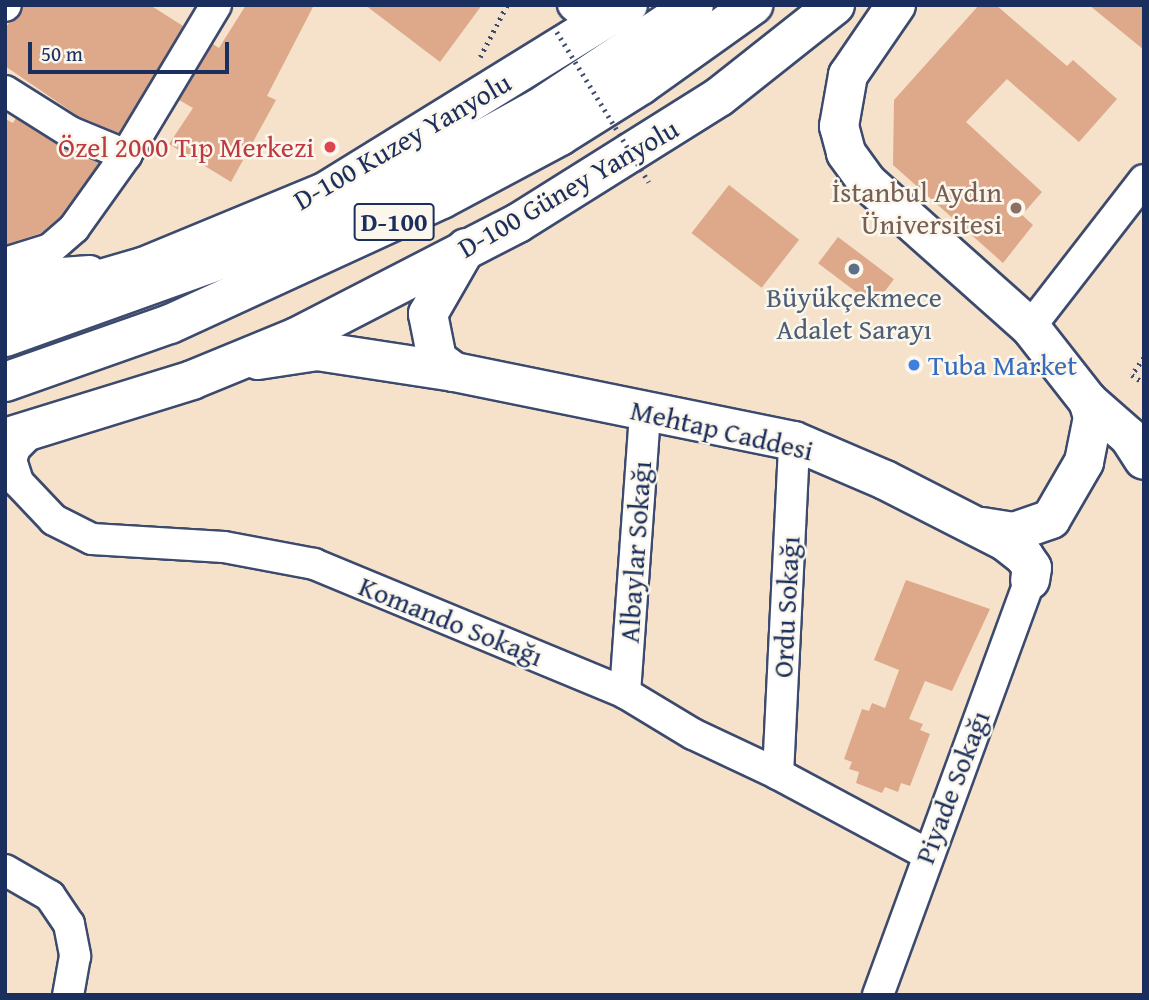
<!DOCTYPE html>
<meta charset="utf-8">
<style>
body{margin:0}
#map{position:relative;width:1149px;height:1000px;overflow:hidden;background:#f6e2ca;font-family:"Gentium Book Plus",serif}
div>[style]{position:absolute}
.building>*{inset:0;background:#dda98a;transform-origin:0 0}
.path>*{height:4.5px;margin-top:-2.25px;transform-origin:0;background:repeating-linear-gradient(90deg,#3c4a6e 0 2px,transparent 0 7px)}
.roads{filter:drop-shadow(2px 0 #3c4a6e) drop-shadow(-2px 0 #3c4a6e) drop-shadow(0 2px #3c4a6e) drop-shadow(0 -2px #3c4a6e)}
.street>*{height:30px;margin:-15px;padding:0 15px;transform-origin:15px;border-radius:15px;background:#fff}
.secondary>*{height:38px;margin:-19px;padding:0 19px;transform-origin:19px;border-radius:19px;background:#fff}
.primary>*{height:38px;margin:-19px;padding:0 19px;transform-origin:19px;border-radius:19px;background:#fff}
.highway>*{height:38px;margin:-19px;padding:0 19px;transform-origin:19px;border-radius:19px;background:#fff}
.path-bridge>*{height:4.5px;margin-top:-2.25px;transform-origin:0;background:repeating-linear-gradient(90deg,#3c4a6e 0 2px,transparent 0 7px)}
.dots>*{width:19px;height:19px;translate:-50% -50%;box-sizing:border-box;border:4px solid #fbf7ec;border-radius:50%}
span{translate:-50% -50%;white-space:nowrap;text-align:center;line-height:1.15;-webkit-text-stroke:5px #fbf7ec;paint-order:stroke}
.shield-label span{padding:2px 5px;background:#fbf7ec;border:2px solid;border-radius:5px;-webkit-text-stroke-width:0}
.shield-label{font-size:26px;color:#1b2f5e;font-weight:700}
.street-label{font-size:28px;color:#1b2f5e}
.health-label{font-size:28px;color:#be3a42}
.right{translate:-100% -50%;text-align:right}
.education-label{font-size:28px;color:#785e54}
.service-label{font-size:28px;color:#4e5e75}
.shop-label{font-size:28px;color:#366cbe}
.left{translate:0 -50%;text-align:left}
.frame{position:absolute;inset:0;border:7px solid #1b2f5e;pointer-events:none}
.scale{position:absolute;left:28px;top:42px;width:201px;height:32px;box-sizing:border-box;border:4px solid #1b2f5e;border-top:0;padding-left:9px;font-size:21px;line-height:24px;white-space:nowrap;color:#1b2f5e;-webkit-text-stroke:5px #fbf7ec;paint-order:stroke}
</style>
<div id="map">
<div class="building">
<i style="clip-path:polygon(24px 5px,150px 5px,183px 26px,119px 133px,78px 116px,5px 66px,5px 28px)"></i>
<i style="clip-path:polygon(246px 5px,314px 5px,267px 96px,276px 100px,231px 182px,169px 144px,193px 108px,179px 100px,213px 44px,219px 48px)"></i>
<i style="clip-path:polygon(365px 5px,482px 5px,440px 62px)"></i>
<i style="clip-path:polygon(979px 5px,996px 5px,1067px 66px,1073px 60px,1117px 99px,1079px 142px,1007px 79px,966px 122px,1042px 192px,1022px 215px,1033px 225px,1003px 263px,893px 165px,894px 100px)"></i>
<i style="clip-path:polygon(1089px 5px,1144px 5px,1144px 50px)"></i>
<i style="clip-path:polygon(16px 118px,61px 147px,99px 163px,61px 216px,41px 233px,5px 245px,5px 119px,13px 123px)"></i>
<i style="left:729px;top:185px;width:89px;height:61px;rotate:38deg"></i>
<i style="left:838px;top:237px;width:70px;height:33px;rotate:37deg"></i>
<i style="clip-path:polygon(906px 580px,990px 609px,952px 691px,925px 681px,909px 719px,923px 724px,920px 730px,930px 734px,910px 786px,901px 783px,898px 792px,885px 787px,882px 793px,856px 783px,859px 772px,849px 769px,852px 762px,844px 759px,862px 709px,869px 711px,872px 703px,885px 708px,899px 670px,874px 660px)"></i>
</div>
<div class="path">
<i style="left:480px;top:57px;width:59px;rotate:-62.6deg"></i>
<i style="left:1144px;top:358px;width:21px;rotate:125deg"></i>
<i style="left:1132px;top:375px;width:14px;rotate:34deg"></i>
</div>
<div class="roads">
<div class="street">
<i style="left:573px;top:5px;width:31px;rotate:40deg"></i>
<i style="left:5px;top:6px;width:1px;rotate:-45deg"></i>
<i style="left:5px;top:91px;width:77px;rotate:32.2deg"></i>
<i style="left:70px;top:132px;width:61px;rotate:22.3deg"></i>
<i style="left:5px;top:263px;width:47px;rotate:-17.3deg"></i>
<i style="left:50px;top:249px;width:32px;rotate:-41deg"></i>
<i style="left:74px;top:228px;width:90px;rotate:-54.5deg"></i>
<i style="left:126px;top:155px;width:175px;rotate:-59deg"></i>
<i style="left:5px;top:277px;width:85px;rotate:-4deg"></i>
<i style="left:1030px;top:327px;width:186px;rotate:-52.2deg"></i>
<i style="left:34px;top:429px;width:27px;rotate:135deg"></i>
<i style="left:15px;top:448px;width:13px;rotate:108deg"></i>
<i style="left:11px;top:460px;width:23px;rotate:72deg"></i>
<i style="left:18px;top:482px;width:52px;rotate:46.5deg"></i>
<i style="left:54px;top:520px;width:42px;rotate:26.6deg"></i>
<i style="left:92px;top:539px;width:132px;rotate:3.5deg"></i>
<i style="left:224px;top:547px;width:92px;rotate:10.7deg"></i>
<i style="left:314px;top:564px;width:337px;rotate:22.5deg"></i>
<i style="left:625px;top:693px;width:79px;rotate:31.1deg"></i>
<i style="left:693px;top:734px;width:94px;rotate:25.2deg"></i>
<i style="left:778px;top:774px;width:169px;rotate:28.2deg"></i>
<i style="left:625px;top:693px;width:283px;rotate:-85.9deg"></i>
<i style="left:778px;top:774px;width:333px;rotate:-87.2deg"></i>
<i style="left:5px;top:870px;width:52px;rotate:30deg"></i>
<i style="left:50px;top:896px;width:34px;rotate:56deg"></i>
<i style="left:69px;top:924px;width:33px;rotate:79deg"></i>
<i style="left:75px;top:956px;width:40px;rotate:100deg"></i>
<i style="left:878px;top:995px;width:442px;rotate:-69.9deg"></i>
</div>
<div class="secondary">
<i style="left:896px;top:5px;width:85px;rotate:124.4deg"></i>
<i style="left:848px;top:75px;width:52px;rotate:100deg"></i>
<i style="left:839px;top:126px;width:28px;rotate:75deg"></i>
<i style="left:846px;top:153px;width:36px;rotate:54deg"></i>
<i style="left:867px;top:182px;width:218px;rotate:41.7deg"></i>
<i style="left:1030px;top:327px;width:94px;rotate:51.9deg"></i>
<i style="left:1088px;top:401px;width:55px;rotate:41.3deg"></i>
<i style="left:1129px;top:437px;width:27px;rotate:57deg"></i>
<i style="left:258px;top:360px;width:60px;rotate:-8.7deg"></i>
<i style="left:317px;top:351px;width:139px;rotate:8.7deg"></i>
<i style="left:454px;top:372px;width:21px;rotate:-143deg"></i>
<i style="left:437px;top:359px;width:46px;rotate:-101.3deg"></i>
<i style="left:428px;top:314px;width:76px;rotate:-60.1deg"></i>
<i style="left:454px;top:372px;width:347px;rotate:11.5deg"></i>
<i style="left:794px;top:441px;width:99px;rotate:23.2deg"></i>
<i style="left:885px;top:480px;width:136px;rotate:27.1deg"></i>
<i style="left:1006px;top:542px;width:23px;rotate:38deg"></i>
<i style="left:1024px;top:556px;width:14px;rotate:56deg"></i>
<i style="left:1032px;top:568px;width:12px;rotate:99deg"></i>
<i style="left:982px;top:527px;width:32px;rotate:9deg"></i>
<i style="left:1014px;top:532px;width:39px;rotate:-19deg"></i>
<i style="left:1051px;top:519px;width:66px;rotate:-59.9deg"></i>
<i style="left:1084px;top:462px;width:46px;rotate:-78.7deg"></i>
<i style="left:1093px;top:417px;width:17px;rotate:-107deg"></i>
</div>
<div class="primary">
<i style="left:5px;top:307px;width:144px;rotate:-16.2deg"></i>
<i style="left:143px;top:267px;width:197px;rotate:-22.4deg"></i>
<i style="left:325px;top:192px;width:356px;rotate:-31.7deg"></i>
<i style="left:5px;top:438px;width:196px;rotate:-17.2deg"></i>
<i style="left:192px;top:380px;width:113px;rotate:-22.3deg"></i>
<i style="left:297px;top:337px;width:249px;rotate:-27.3deg"></i>
<i style="left:518px;top:223px;width:237px;rotate:-32.1deg"></i>
<i style="left:719px;top:97px;width:148px;rotate:-38.4deg"></i>
</div>
<div class="highway">
<i style="left:5px;top:337px;width:297px;rotate:-19.7deg"></i>
<i style="left:285px;top:237px;width:136px;rotate:-24.9deg"></i>
<i style="left:408px;top:180px;width:149px;rotate:-28.8deg"></i>
<i style="left:539px;top:108px;width:186px;rotate:-33.6deg"></i>
<i style="left:5px;top:382px;width:175px;rotate:-19.4deg"></i>
<i style="left:170px;top:324px;width:299px;rotate:-24.7deg"></i>
<i style="left:442px;top:199px;width:134px;rotate:-28.1deg"></i>
<i style="left:560px;top:136px;width:96px;rotate:-32.2deg"></i>
<i style="left:641px;top:85px;width:138px;rotate:-35.5deg"></i>
</div>
</div>
<div class="path-bridge">
<i style="left:557px;top:32px;width:176px;rotate:58.5deg"></i>
</div>
<div class="dots">
<i style="left:330px;top:147px;background:#e0444e"></i>
<i style="left:1016px;top:208px;background:#8d6e63"></i>
<i style="left:854px;top:269px;background:#5c6f8a"></i>
<i style="left:914px;top:365px;background:#3f7fe0"></i>
</div>
<div class="shield-label">
<span style="left:394px;top:222px">D-100</span>
</div>
<div class="street-label">
<span style="left:402px;top:141px;rotate:-30deg">D-100 Kuzey Yanyolu</span>
<span style="left:568px;top:188px;rotate:-30deg">D-100 Güney Yanyolu</span>
<span style="left:722px;top:430px;rotate:13deg">Mehtap Caddesi</span>
<span style="left:635px;top:552px;rotate:-86deg">Albaylar Sokağı</span>
<span style="left:786px;top:607px;rotate:-87deg">Ordu Sokağı</span>
<span style="left:451px;top:621px;rotate:22deg">Komando Sokağı</span>
<span style="left:952px;top:787px;rotate:-69deg">Piyade Sokağı</span>
</div>
<div class="health-label">
<span class="right" style="left:314px;top:147px">Özel 2000 Tıp Merkezi</span>
</div>
<div class="education-label">
<span class="right" style="left:1002px;top:208px">İstanbul Aydın<br>Üniversitesi</span>
</div>
<div class="service-label">
<span style="left:854px;top:313px">Büyükçekmece<br>Adalet Sarayı</span>
</div>
<div class="shop-label">
<span class="left" style="left:928px;top:365px">Tuba Market</span>
</div>
<div class="frame"></div>
<div class="scale">50 m</div>
</div>
